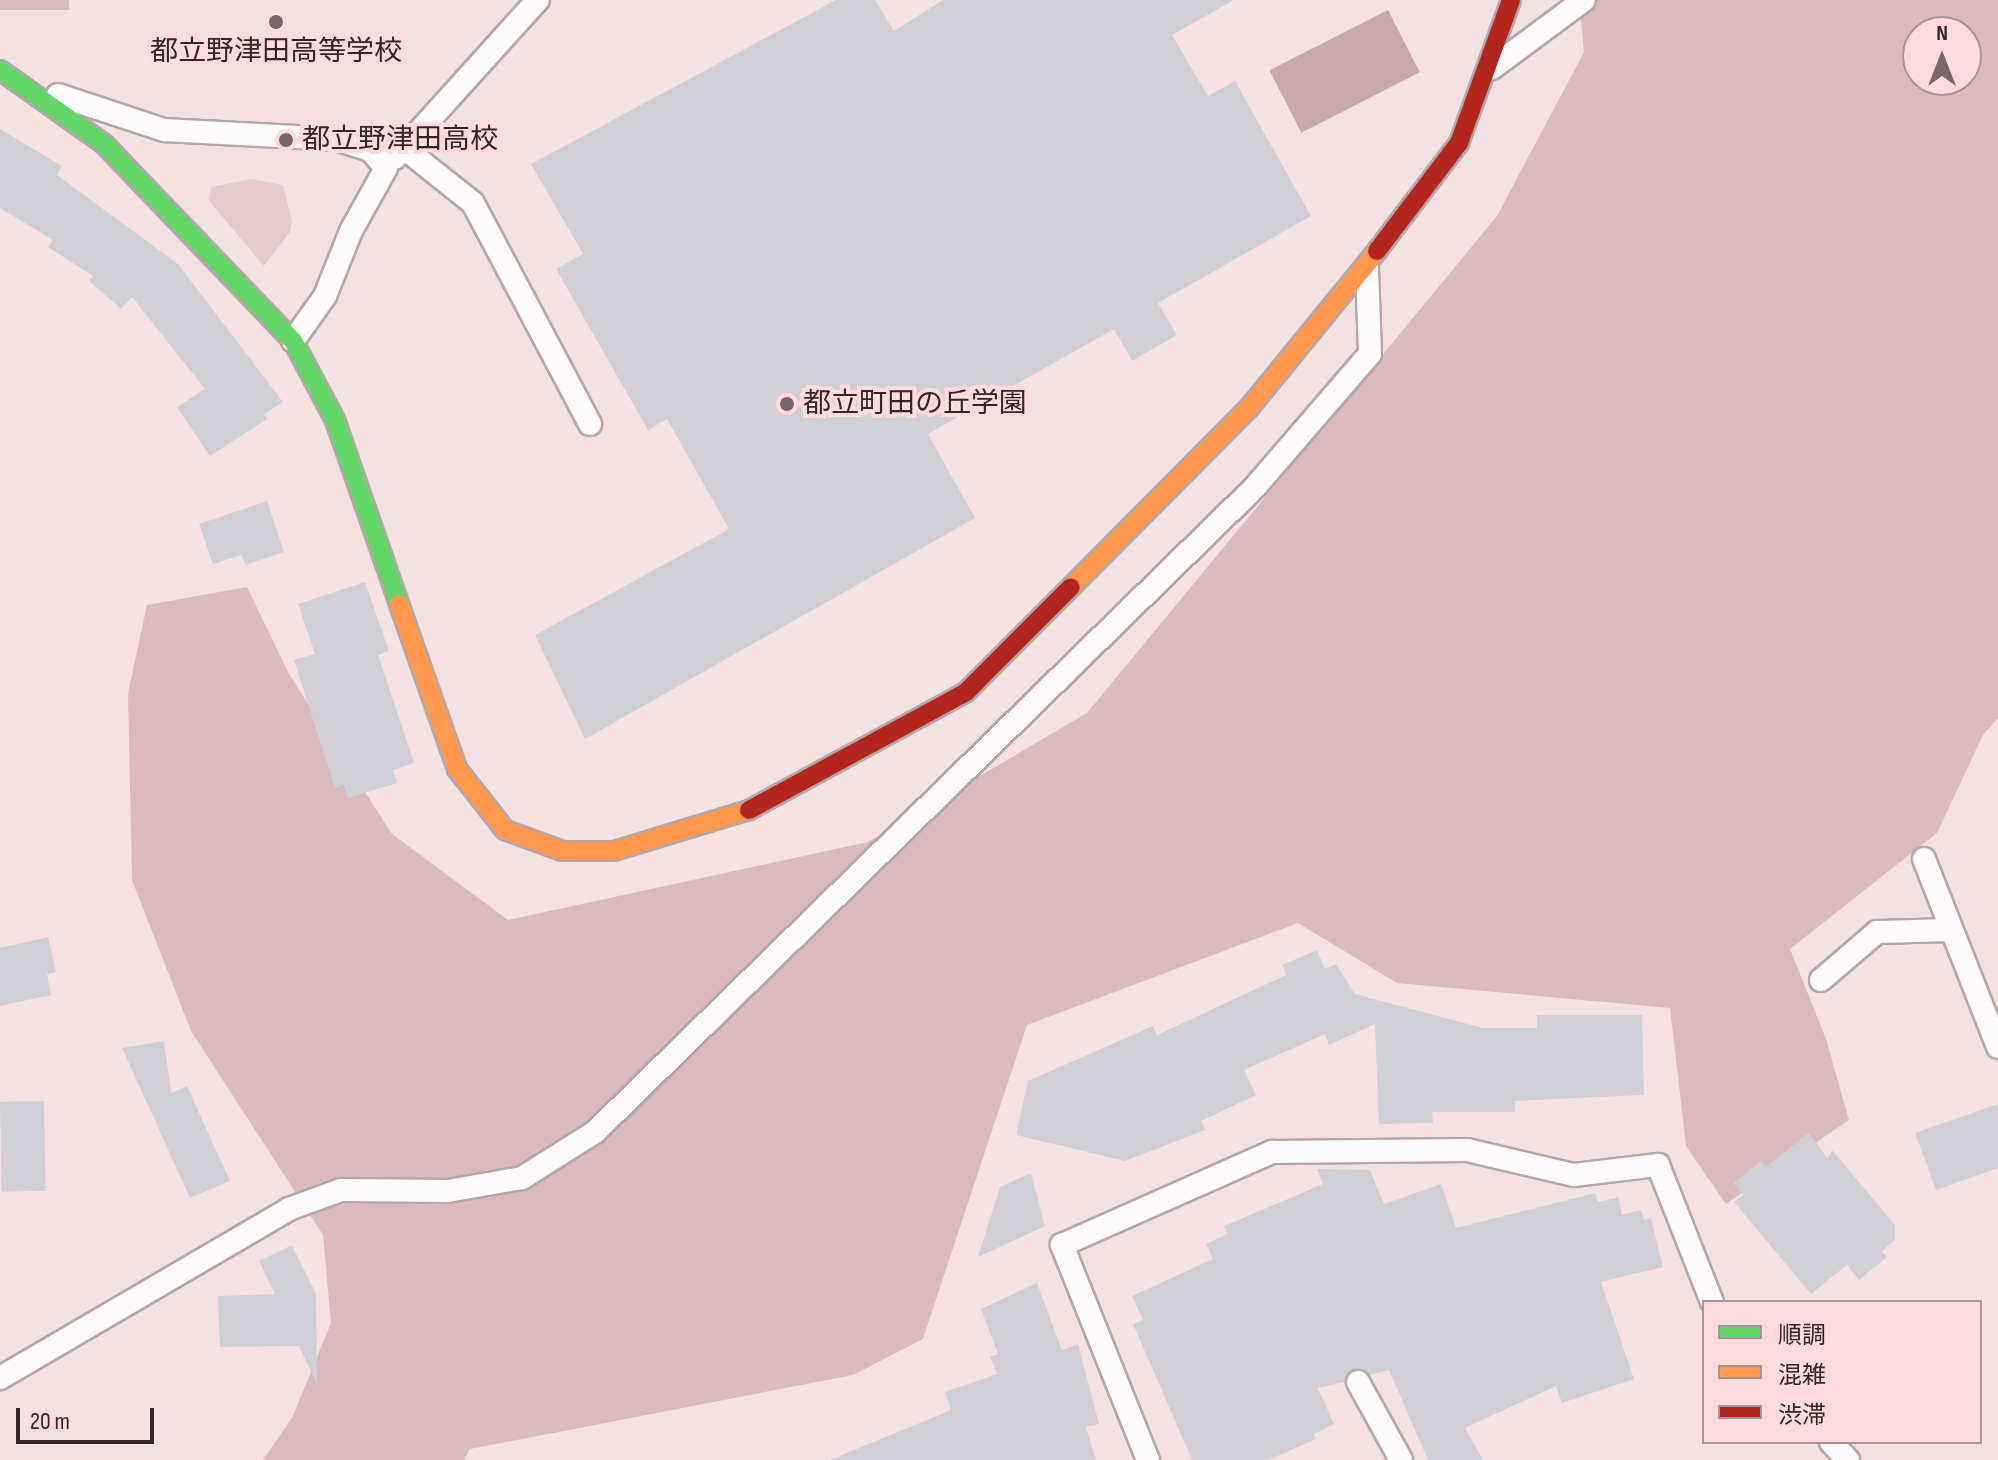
<!DOCTYPE html>
<meta charset="utf-8">
<style>
body{margin:0}
#map{position:relative;width:1998px;height:1460px;overflow:hidden;background:#f4e2e3;font-family:"Sofia Sans Condensed","Noto Sans JP",sans-serif}
div>[style]{position:absolute}
.green>*{inset:0;background:#e4cacc}
.forest>*{inset:0;background:#dababc;transform-origin:0 0}
.water>*{inset:0;background:#caa7aa;transform-origin:0 0}
.building>*{inset:0;background:#d1cfd6;transform-origin:0 0}
.roads{filter:drop-shadow(2px 0 #b5a6a7) drop-shadow(-2px 0 #b5a6a7) drop-shadow(0 2px #b5a6a7) drop-shadow(0 -2px #b5a6a7)}
.lane>*{height:22px;margin:-11px;padding:0 11px;transform-origin:11px;border-radius:11px;background:#fdfbfb}
.fast>*{height:18px;margin:-9px;padding:0 9px;transform-origin:9px;border-radius:9px;background:#63d668}
.slow>*{height:18px;margin:-9px;padding:0 9px;transform-origin:9px;border-radius:9px;background:#ff974d}
.jam>*{height:18px;margin:-9px;padding:0 9px;transform-origin:9px;border-radius:9px;background:#b3261e}
.dots>*{width:22px;height:22px;translate:-50% -50%;box-sizing:border-box;border:4px solid #fbdbdd;border-radius:50%}
span{translate:-50% -50%;white-space:nowrap;text-align:center;line-height:1.15;-webkit-text-stroke:8px #fbdbdd;paint-order:stroke}
.poi-label{font-size:28px;color:#332526}
.left{translate:0 -50%;text-align:left}
.legend{position:absolute;left:1702px;top:1300px;width:280px;height:144px;box-sizing:border-box;background:#fbdbdd;border:2px solid #ab9294;margin:0;padding:10px 14px;list-style:none;font-size:24px;color:#332526}
.legend li{display:flex;align-items:center;gap:16px;height:40px}
.legend b{width:40px;border:2px solid #ab9294}
.north{position:absolute;left:1902px;top:16px;width:80px;height:80px;box-sizing:border-box;background:#fbdbdd;border:2px solid #ab9294;border-radius:50%;rotate:0deg;font-size:22px;font-weight:700;line-height:32px;text-align:center;color:#332526}
.north::after{content:'';display:block;margin:auto;width:28px;height:36px;background:#776768;clip-path:polygon(50% 0,100% 100%,50% 72%,0 100%)}
.scale{position:absolute;left:16px;top:1408px;width:138px;height:36px;box-sizing:border-box;border:4px solid #332526;border-top:0;padding-left:10px;font-size:24px;line-height:28px;white-space:nowrap;color:#332526;-webkit-text-stroke:6px #fbdbdd;paint-order:stroke}
</style>
<div id="map">
<div class="green">
<i style="clip-path:polygon(251px 179px,283px 185px,292px 221px,290px 232px,264px 266px,209px 201px,211px 187px)"></i>
</div>
<div class="forest">
<i style="left:0;top:0;width:69px;height:10px"></i>
<i style="clip-path:polygon(evenodd,1579px 0,1998px 0,1998px 718px,1983px 735px,1937px 833px,1790px 949px,1826px 1039px,1849px 1120px,1726px 1204px,1686px 1146px,1670px 1008px,1397px 983px,1298px 923px,1027px 1025px,923px 1339px,853px 1375px,470px 1449px,464px 1460px,263px 1460px,292px 1418px,331px 1323px,323px 1235px,191px 1031px,132px 880px,128px 693px,147px 605px,247px 587px,289px 674px,392px 834px,508px 920px,868px 842px,1087px 713px,1497px 216px,1584px 52px,1579px 0,1918px 32px,1966px 32px,1966px 80px,1918px 80px,1918px 32px)"></i>
</div>
<div class="water">
<i style="left:1388px;top:10px;width:70px;height:133px;rotate:63deg"></i>
</div>
<div class="building">
<i style="clip-path:polygon(836px 0,875px 0,894px 31px,943px 0,1234px 0,1172px 35px,1208px 96px,1235px 81px,1311px 216px,1158px 303px,1177px 335px,1132px 361px,1114px 329px,928px 434px,975px 518px,585px 739px,535px 635px,729px 529px,667px 419px,648px 430px,556px 269px,583px 254px,531px 164px)"></i>
<i style="clip-path:polygon(0 129px,62px 166px,57px 175px,178px 264px,283px 402px,264px 414px,267px 419px,210px 456px,177px 407px,205px 389px,132px 297px,121px 309px,89px 281px,93px 276px,48px 247px,53px 240px,0 208px)"></i>
<i style="clip-path:polygon(267px 501px,284px 552px,246px 565px,241px 555px,213px 564px,199px 524px)"></i>
<i style="clip-path:polygon(365px 582px,389px 651px,378px 655px,414px 763px,393px 770px,397px 783px,348px 798px,344px 785px,335px 788px,294px 660px,315px 654px,298px 604px)"></i>
<i style="clip-path:polygon(48px 937px,56px 972px,47px 974px,51px 995px,0 1006px,0 948px)"></i>
<i style="clip-path:polygon(1317px 950px,1325px 969px,1336px 964px,1355px 994px,1483px 1028px,1537px 1028px,1537px 1015px,1642px 1015px,1644px 1095px,1515px 1101px,1515px 1112px,1432px 1112px,1433px 1123px,1379px 1124px,1375px 1024px,1329px 1045px,1325px 1034px,1244px 1070px,1256px 1095px,1201px 1121px,1205px 1130px,1125px 1161px,1016px 1135px,1028px 1081px,1153px 1026px,1157px 1035px,1286px 975px,1282px 965px)"></i>
<i style="clip-path:polygon(164px 1041px,171px 1093px,187px 1086px,230px 1181px,190px 1198px,122px 1048px)"></i>
<i style="left:44px;top:1101px;width:90px;height:44px;rotate:89deg"></i>
<i style="clip-path:polygon(1998px 1104px,1998px 1168px,1936px 1190px,1915px 1133px)"></i>
<i style="clip-path:polygon(1809px 1133px,1828px 1159px,1832px 1150px,1895px 1225px,1895px 1240px,1882px 1251px,1887px 1257px,1859px 1280px,1847px 1265px,1811px 1294px,1734px 1202px,1743px 1195px,1733px 1183px,1761px 1161px,1765px 1167px)"></i>
<i style="clip-path:polygon(1317px 1169px,1370px 1170px,1384px 1204px,1441px 1184px,1456px 1228px,1595px 1193px,1598px 1202px,1618px 1197px,1622px 1215px,1641px 1210px,1644px 1220px,1651px 1218px,1663px 1267px,1601px 1282px,1634px 1379px,1562px 1403px,1556px 1386px,1465px 1428px,1483px 1460px,1428px 1460px,1389px 1370px,1370px 1375px,1358px 1368px,1344px 1382px,1318px 1388px,1334px 1424px,1314px 1434px,1316px 1439px,1268px 1460px,1192px 1460px,1133px 1324px,1143px 1320px,1132px 1296px,1213px 1259px,1206px 1244px,1227px 1234px,1224px 1226px,1323px 1184px)"></i>
<i style="clip-path:polygon(1031px 1173px,1045px 1226px,978px 1257px,1000px 1187px)"></i>
<i style="clip-path:polygon(292px 1245px,316px 1293px,317px 1384px,299px 1346px,220px 1347px,218px 1296px,275px 1294px,259px 1261px)"></i>
<i style="clip-path:polygon(1037px 1283px,1062px 1350px,1078px 1344px,1099px 1424px,1086px 1427px,1096px 1460px,830px 1460px,951px 1410px,945px 1392px,997px 1374px,990px 1357px,998px 1354px,981px 1309px)"></i>
</div>
<div class="roads">
<div class="lane">
<i style="left:1492px;top:68px;width:114px;rotate:-36.5deg"></i>
<i style="left:58px;top:95px;width:112px;rotate:18.3deg"></i>
<i style="left:164px;top:130px;width:172px;rotate:3deg"></i>
<i style="left:336px;top:139px;width:36px;rotate:18deg"></i>
<i style="left:370px;top:150px;width:24px;rotate:48deg"></i>
<i style="left:386px;top:168px;width:72px;rotate:119.1deg"></i>
<i style="left:351px;top:231px;width:70px;rotate:111.8deg"></i>
<i style="left:325px;top:296px;width:55px;rotate:125.4deg"></i>
<i style="left:404px;top:148px;width:88px;rotate:38.6deg"></i>
<i style="left:473px;top:203px;width:250px;rotate:62.1deg"></i>
<i style="left:395px;top:158px;width:213px;rotate:-47.9deg"></i>
<i style="left:1924px;top:859px;width:202px;rotate:68.5deg"></i>
<i style="left:1821px;top:980px;width:74px;rotate:-40.6deg"></i>
<i style="left:1877px;top:932px;width:74px;rotate:-1.5deg"></i>
<i style="left:0;top:1378px;width:335px;rotate:-30.3deg"></i>
<i style="left:289px;top:1209px;width:55px;rotate:-20.1deg"></i>
<i style="left:341px;top:1190px;width:107px;rotate:0.5deg"></i>
<i style="left:448px;top:1191px;width:75px;rotate:-10deg"></i>
<i style="left:522px;top:1178px;width:86px;rotate:-32.2deg"></i>
<i style="left:595px;top:1132px;width:923px;rotate:-44.34deg"></i>
<i style="left:1255px;top:487px;width:176px;rotate:-49.2deg"></i>
<i style="left:1370px;top:354px;width:86px;rotate:-92deg"></i>
<i style="left:1358px;top:1382px;width:89px;rotate:61.1deg"></i>
<i style="left:1831px;top:1442px;width:25px;rotate:47deg"></i>
<i style="left:1148px;top:1460px;width:232px;rotate:-111.8deg"></i>
<i style="left:1062px;top:1245px;width:230px;rotate:-23.9deg"></i>
<i style="left:1272px;top:1152px;width:195px;rotate:-0.6deg"></i>
<i style="left:1467px;top:1150px;width:110px;rotate:13.2deg"></i>
<i style="left:1574px;top:1175px;width:85px;rotate:-6.8deg"></i>
<i style="left:1658px;top:1165px;width:147px;rotate:68.5deg"></i>
</div>
<div class="fast">
<i style="left:0;top:70px;width:128px;rotate:35.4deg"></i>
<i style="left:104px;top:144px;width:273px;rotate:46.2deg"></i>
<i style="left:293px;top:341px;width:89px;rotate:62deg"></i>
<i style="left:335px;top:420px;width:195px;rotate:70.8deg"></i>
</div>
<div class="slow">
<i style="left:1071px;top:587px;width:252px;rotate:-45.2deg"></i>
<i style="left:1249px;top:408px;width:203px;rotate:-50.8deg"></i>
<i style="left:399px;top:604px;width:175px;rotate:70.6deg"></i>
<i style="left:457px;top:769px;width:78px;rotate:51.8deg"></i>
<i style="left:505px;top:830px;width:61px;rotate:20.2deg"></i>
<i style="left:562px;top:851px;width:52px"></i>
<i style="left:614px;top:851px;width:141px;rotate:-16.9deg"></i>
</div>
<div class="jam">
<i style="left:1377px;top:251px;width:136px;rotate:-52.8deg"></i>
<i style="left:1459px;top:143px;width:152px;rotate:-70deg"></i>
<i style="left:749px;top:810px;width:247px;rotate:-28.5deg"></i>
<i style="left:966px;top:692px;width:148px;rotate:-45deg"></i>
</div>
</div>
<div class="dots">
<i style="left:276px;top:22px;background:#776768"></i>
<i style="left:286px;top:140px;background:#776768"></i>
<i style="left:787px;top:404px;background:#776768"></i>
</div>
<div class="poi-label">
<span style="left:276px;top:52px">都立野津田高等学校</span>
<span class="left" style="left:302px;top:140px">都立野津田高校</span>
<span class="left" style="left:803px;top:404px">都立町田の丘学園</span>
</div>
<ul class="legend">
<li><b style="height:10px;background:#63d668"></b>順調</li>
<li><b style="height:10px;background:#ff974d"></b>混雑</li>
<li><b style="height:10px;background:#b3261e"></b>渋滞</li>
</ul>
<div class="north">N</div>
<div class="scale">20 m</div>
</div>
